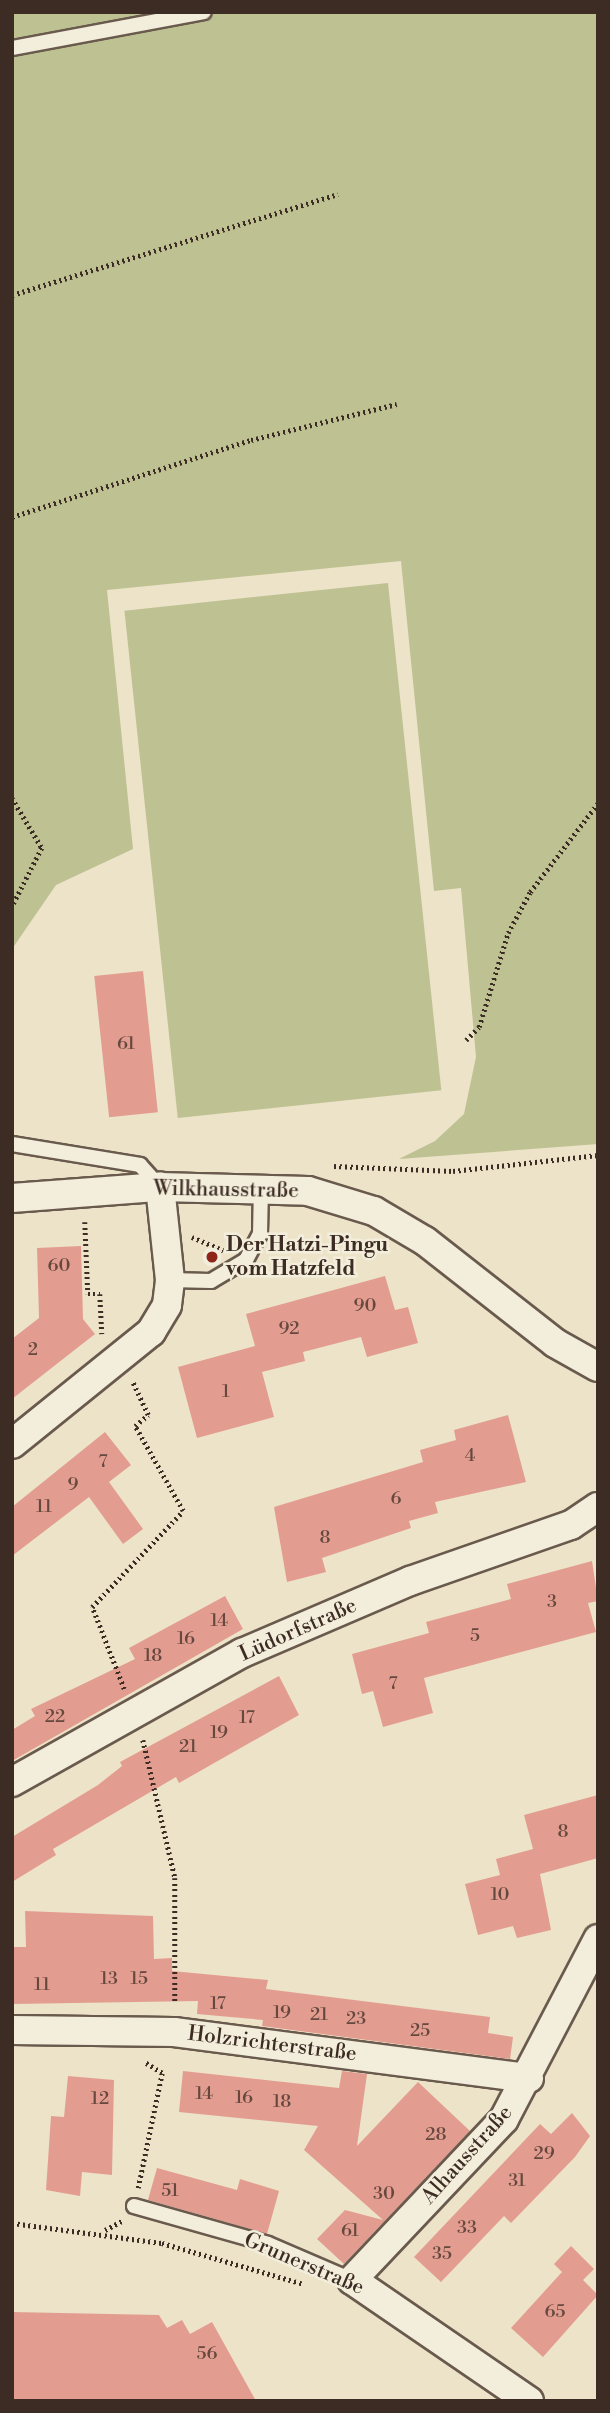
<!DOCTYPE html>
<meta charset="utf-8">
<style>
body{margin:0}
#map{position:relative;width:610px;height:2413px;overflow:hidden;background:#ece3c8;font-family:"Libre Bodoni",serif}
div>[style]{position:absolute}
.green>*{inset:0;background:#bec192;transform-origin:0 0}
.building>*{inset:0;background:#e39d90;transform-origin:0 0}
.path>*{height:4.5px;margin-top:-2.25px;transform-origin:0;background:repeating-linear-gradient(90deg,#3d2c24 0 2px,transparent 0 5.5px)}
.roads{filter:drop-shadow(2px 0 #695a4d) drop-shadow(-2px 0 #695a4d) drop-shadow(0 2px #695a4d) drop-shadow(0 -2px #695a4d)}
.service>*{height:14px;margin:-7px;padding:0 7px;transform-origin:7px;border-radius:7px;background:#f3eddb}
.minor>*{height:28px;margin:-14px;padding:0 14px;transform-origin:14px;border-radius:14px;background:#f3eddb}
.dots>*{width:19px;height:19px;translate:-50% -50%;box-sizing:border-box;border:4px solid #f3eddb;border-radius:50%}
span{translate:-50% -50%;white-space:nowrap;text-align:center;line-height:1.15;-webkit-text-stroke:5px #f3eddb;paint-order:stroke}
.number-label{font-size:18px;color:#66483f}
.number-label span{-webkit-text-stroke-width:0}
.street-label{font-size:21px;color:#3d2c24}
.poi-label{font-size:21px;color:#3d2c24;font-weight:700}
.left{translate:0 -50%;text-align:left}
.frame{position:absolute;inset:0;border:14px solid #3d2c24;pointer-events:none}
</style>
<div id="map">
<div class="green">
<i style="clip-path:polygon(12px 12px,598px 12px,598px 1144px,399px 1159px,435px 1141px,464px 1114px,476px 1057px,461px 888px,434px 891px,401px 561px,107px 590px,133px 849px,56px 885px,12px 949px)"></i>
<i style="left:388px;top:583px;width:510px;height:265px;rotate:84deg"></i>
</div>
<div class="building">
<i style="left:143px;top:971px;width:142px;height:49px;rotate:84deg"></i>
<i style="clip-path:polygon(81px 1246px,83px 1319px,95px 1334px,12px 1399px,12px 1339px,39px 1318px,37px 1248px)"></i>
<i style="clip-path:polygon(385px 1276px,395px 1310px,408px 1307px,418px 1343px,367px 1357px,361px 1337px,303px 1352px,305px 1361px,262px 1372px,274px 1417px,197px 1438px,178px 1367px,255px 1346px,246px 1314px)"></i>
<i style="clip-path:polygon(508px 1415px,526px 1482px,435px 1502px,438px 1513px,409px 1521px,411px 1528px,322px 1558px,326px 1572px,287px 1582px,274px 1507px,423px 1462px,420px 1450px,456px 1440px,454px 1430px)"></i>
<i style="clip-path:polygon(105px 1432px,131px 1465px,109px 1482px,143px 1529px,123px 1544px,89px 1497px,12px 1556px,12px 1507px)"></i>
<i style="clip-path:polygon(592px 1561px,598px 1601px,588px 1603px,596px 1632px,424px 1678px,433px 1713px,383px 1727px,373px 1691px,362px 1694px,352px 1654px,429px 1633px,426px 1622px,511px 1599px,507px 1584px)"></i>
<i style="clip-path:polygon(225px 1596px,243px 1629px,12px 1761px,12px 1730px,35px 1716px,31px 1709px,135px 1659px,129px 1648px)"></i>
<i style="clip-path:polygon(279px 1676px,299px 1715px,179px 1783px,176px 1777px,53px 1849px,56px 1855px,12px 1882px,12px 1837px,98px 1785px,122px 1766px,120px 1762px)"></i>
<i style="clip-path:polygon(598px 1795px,598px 1858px,540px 1874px,551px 1930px,517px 1938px,513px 1926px,478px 1935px,465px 1884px,500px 1875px,496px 1859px,533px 1849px,524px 1815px)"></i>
<i style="clip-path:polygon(25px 1911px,153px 1916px,154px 1959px,172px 1958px,172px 1971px,268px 1980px,266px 1989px,490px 2017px,488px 2033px,513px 2037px,510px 2059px,262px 2026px,263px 2020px,197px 2014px,198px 2001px,12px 2004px,12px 1947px,26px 1947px)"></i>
<i style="clip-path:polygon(183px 2071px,339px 2088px,342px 2071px,367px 2074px,357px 2146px,418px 2082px,470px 2131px,344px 2264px,317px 2239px,345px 2210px,383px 2220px,304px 2150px,318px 2126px,179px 2112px)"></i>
<i style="clip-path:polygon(68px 2076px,114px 2080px,112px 2175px,82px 2172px,80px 2196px,46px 2190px,51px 2116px,64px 2117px)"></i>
<i style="clip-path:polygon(572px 2113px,590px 2136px,575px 2157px,511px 2223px,504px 2216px,441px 2282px,414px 2257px,540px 2124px,551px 2134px)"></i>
<i style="clip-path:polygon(157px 2168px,237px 2190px,240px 2179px,279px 2191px,267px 2234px,148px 2200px)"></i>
<i style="clip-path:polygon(571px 2246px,594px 2269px,583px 2280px,598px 2295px,543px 2357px,511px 2328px,562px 2272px,554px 2264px)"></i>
<i style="clip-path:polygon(12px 2312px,159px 2315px,167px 2328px,182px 2320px,190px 2334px,212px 2322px,256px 2401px,12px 2401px)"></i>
</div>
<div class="path">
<i style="left:12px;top:295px;width:341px;rotate:-17.2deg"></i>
<i style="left:12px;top:517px;width:251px;rotate:-17.9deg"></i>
<i style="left:251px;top:440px;width:150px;rotate:-13.9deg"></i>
<i style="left:12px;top:798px;width:58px;rotate:59deg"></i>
<i style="left:42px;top:848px;width:66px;rotate:117deg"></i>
<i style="left:466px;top:1040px;width:18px;rotate:-45deg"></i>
<i style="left:479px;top:1027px;width:98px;rotate:-72.9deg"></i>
<i style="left:508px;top:933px;width:47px;rotate:-61.8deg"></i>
<i style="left:530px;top:892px;width:112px;rotate:-52.6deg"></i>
<i style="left:334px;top:1166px;width:119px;rotate:2.4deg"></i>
<i style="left:453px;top:1171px;width:146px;rotate:-6.3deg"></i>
<i style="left:85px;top:1222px;width:72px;rotate:87.6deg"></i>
<i style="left:88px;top:1294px;width:12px"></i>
<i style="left:100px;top:1294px;width:40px;rotate:87.1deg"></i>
<i style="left:192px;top:1237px;width:34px;rotate:23deg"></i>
<i style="left:124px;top:1689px;width:88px;rotate:-111.3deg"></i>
<i style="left:92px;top:1607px;width:132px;rotate:-46.5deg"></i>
<i style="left:183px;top:1511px;width:98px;rotate:-119.5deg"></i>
<i style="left:135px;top:1426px;width:17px;rotate:-40deg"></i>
<i style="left:148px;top:1415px;width:38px;rotate:-115deg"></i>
<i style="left:143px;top:1740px;width:142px;rotate:76.9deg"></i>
<i style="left:175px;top:1878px;width:125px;rotate:90deg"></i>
<i style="left:138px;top:2188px;width:117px;rotate:-78.2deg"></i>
<i style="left:162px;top:2073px;width:21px;rotate:-149deg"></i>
<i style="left:12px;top:2223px;width:151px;rotate:7.6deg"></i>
<i style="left:162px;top:2243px;width:148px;rotate:16.1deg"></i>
<i style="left:105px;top:2230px;width:19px;rotate:-28deg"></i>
</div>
<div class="roads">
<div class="service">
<i style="left:12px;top:48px;width:195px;rotate:-10.6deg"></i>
<i style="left:12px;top:1144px;width:130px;rotate:9.3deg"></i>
<i style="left:140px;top:1165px;width:30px;rotate:48deg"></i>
<i style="left:170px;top:1280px;width:41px;rotate:1.4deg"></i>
<i style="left:211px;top:1281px;width:41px;rotate:-31deg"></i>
<i style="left:246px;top:1260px;width:30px;rotate:-62deg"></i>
<i style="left:260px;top:1234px;width:47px;rotate:-88.8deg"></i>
<i style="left:134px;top:2206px;width:139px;rotate:15.8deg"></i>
<i style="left:268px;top:2244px;width:91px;rotate:23.2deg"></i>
</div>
<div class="minor">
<i style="left:12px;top:1198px;width:148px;rotate:-4.3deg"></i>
<i style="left:160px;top:1187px;width:148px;rotate:1.5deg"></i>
<i style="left:308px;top:1191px;width:69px;rotate:16.9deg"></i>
<i style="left:374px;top:1211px;width:59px;rotate:30.5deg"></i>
<i style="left:425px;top:1241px;width:165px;rotate:38.1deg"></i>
<i style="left:555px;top:1343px;width:49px;rotate:29.2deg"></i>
<i style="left:12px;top:1444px;width:179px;rotate:-38.9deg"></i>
<i style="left:151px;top:1332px;width:31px;rotate:-59deg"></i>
<i style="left:167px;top:1305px;width:25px;rotate:-83deg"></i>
<i style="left:170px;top:1280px;width:94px;rotate:-96.1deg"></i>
<i style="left:12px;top:1782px;width:264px;rotate:-29.3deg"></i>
<i style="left:242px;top:1653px;width:183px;rotate:-23.2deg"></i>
<i style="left:410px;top:1581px;width:170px;rotate:-19.2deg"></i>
<i style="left:571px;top:1525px;width:32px;rotate:-34deg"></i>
<i style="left:12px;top:2030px;width:162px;rotate:0.7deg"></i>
<i style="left:174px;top:2032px;width:358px;rotate:7.4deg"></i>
<i style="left:529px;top:2401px;width:214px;rotate:-145.6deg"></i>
<i style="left:352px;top:2280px;width:221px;rotate:-46.6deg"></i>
<i style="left:504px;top:2119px;width:203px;rotate:-62.4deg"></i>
</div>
</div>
<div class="dots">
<i style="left:212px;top:1257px;background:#8f2418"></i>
</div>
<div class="number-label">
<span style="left:126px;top:1044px">61</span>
<span style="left:59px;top:1266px">60</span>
<span style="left:365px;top:1306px">90</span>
<span style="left:289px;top:1329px">92</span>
<span style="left:33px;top:1350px">2</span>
<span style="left:226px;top:1392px">1</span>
<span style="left:470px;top:1456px">4</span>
<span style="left:103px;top:1462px">7</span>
<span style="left:73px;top:1485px">9</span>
<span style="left:396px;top:1499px">6</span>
<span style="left:44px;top:1507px">11</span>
<span style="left:325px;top:1538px">8</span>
<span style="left:552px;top:1602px">3</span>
<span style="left:219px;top:1621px">14</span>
<span style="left:475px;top:1636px">5</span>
<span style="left:186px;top:1639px">16</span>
<span style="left:153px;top:1656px">18</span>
<span style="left:393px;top:1684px">7</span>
<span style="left:55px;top:1717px">22</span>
<span style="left:247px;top:1718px">17</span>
<span style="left:219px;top:1733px">19</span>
<span style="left:188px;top:1747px">21</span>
<span style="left:563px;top:1832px">8</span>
<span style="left:500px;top:1895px">10</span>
<span style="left:109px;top:1979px">13</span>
<span style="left:139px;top:1979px">15</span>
<span style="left:42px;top:1985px">11</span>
<span style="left:218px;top:2004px">17</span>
<span style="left:282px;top:2013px">19</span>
<span style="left:319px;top:2015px">21</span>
<span style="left:356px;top:2019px">23</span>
<span style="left:420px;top:2031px">25</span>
<span style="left:204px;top:2094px">14</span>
<span style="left:244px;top:2098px">16</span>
<span style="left:100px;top:2099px">12</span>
<span style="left:282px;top:2102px">18</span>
<span style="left:436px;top:2135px">28</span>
<span style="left:544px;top:2154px">29</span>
<span style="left:517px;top:2181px">31</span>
<span style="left:170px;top:2191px">51</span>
<span style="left:384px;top:2194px">30</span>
<span style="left:467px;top:2228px">33</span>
<span style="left:350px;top:2231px">61</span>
<span style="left:442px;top:2254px">35</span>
<span style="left:555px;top:2312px">65</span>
<span style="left:207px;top:2354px">56</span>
</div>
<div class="street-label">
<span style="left:226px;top:1190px;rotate:1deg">Wilkhausstraße</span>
<span style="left:298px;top:1630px;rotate:-24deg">Lüdorfstraße</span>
<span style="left:272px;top:2044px;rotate:7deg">Holzrichterstraße</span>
<span style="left:467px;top:2155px;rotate:-48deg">Alhausstraße</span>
<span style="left:304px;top:2264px;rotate:23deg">Grunerstraße</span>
</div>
<div class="poi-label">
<span class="left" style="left:226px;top:1257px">Der Hatzi-Pingu<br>vom Hatzfeld</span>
</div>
<div class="frame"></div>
</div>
